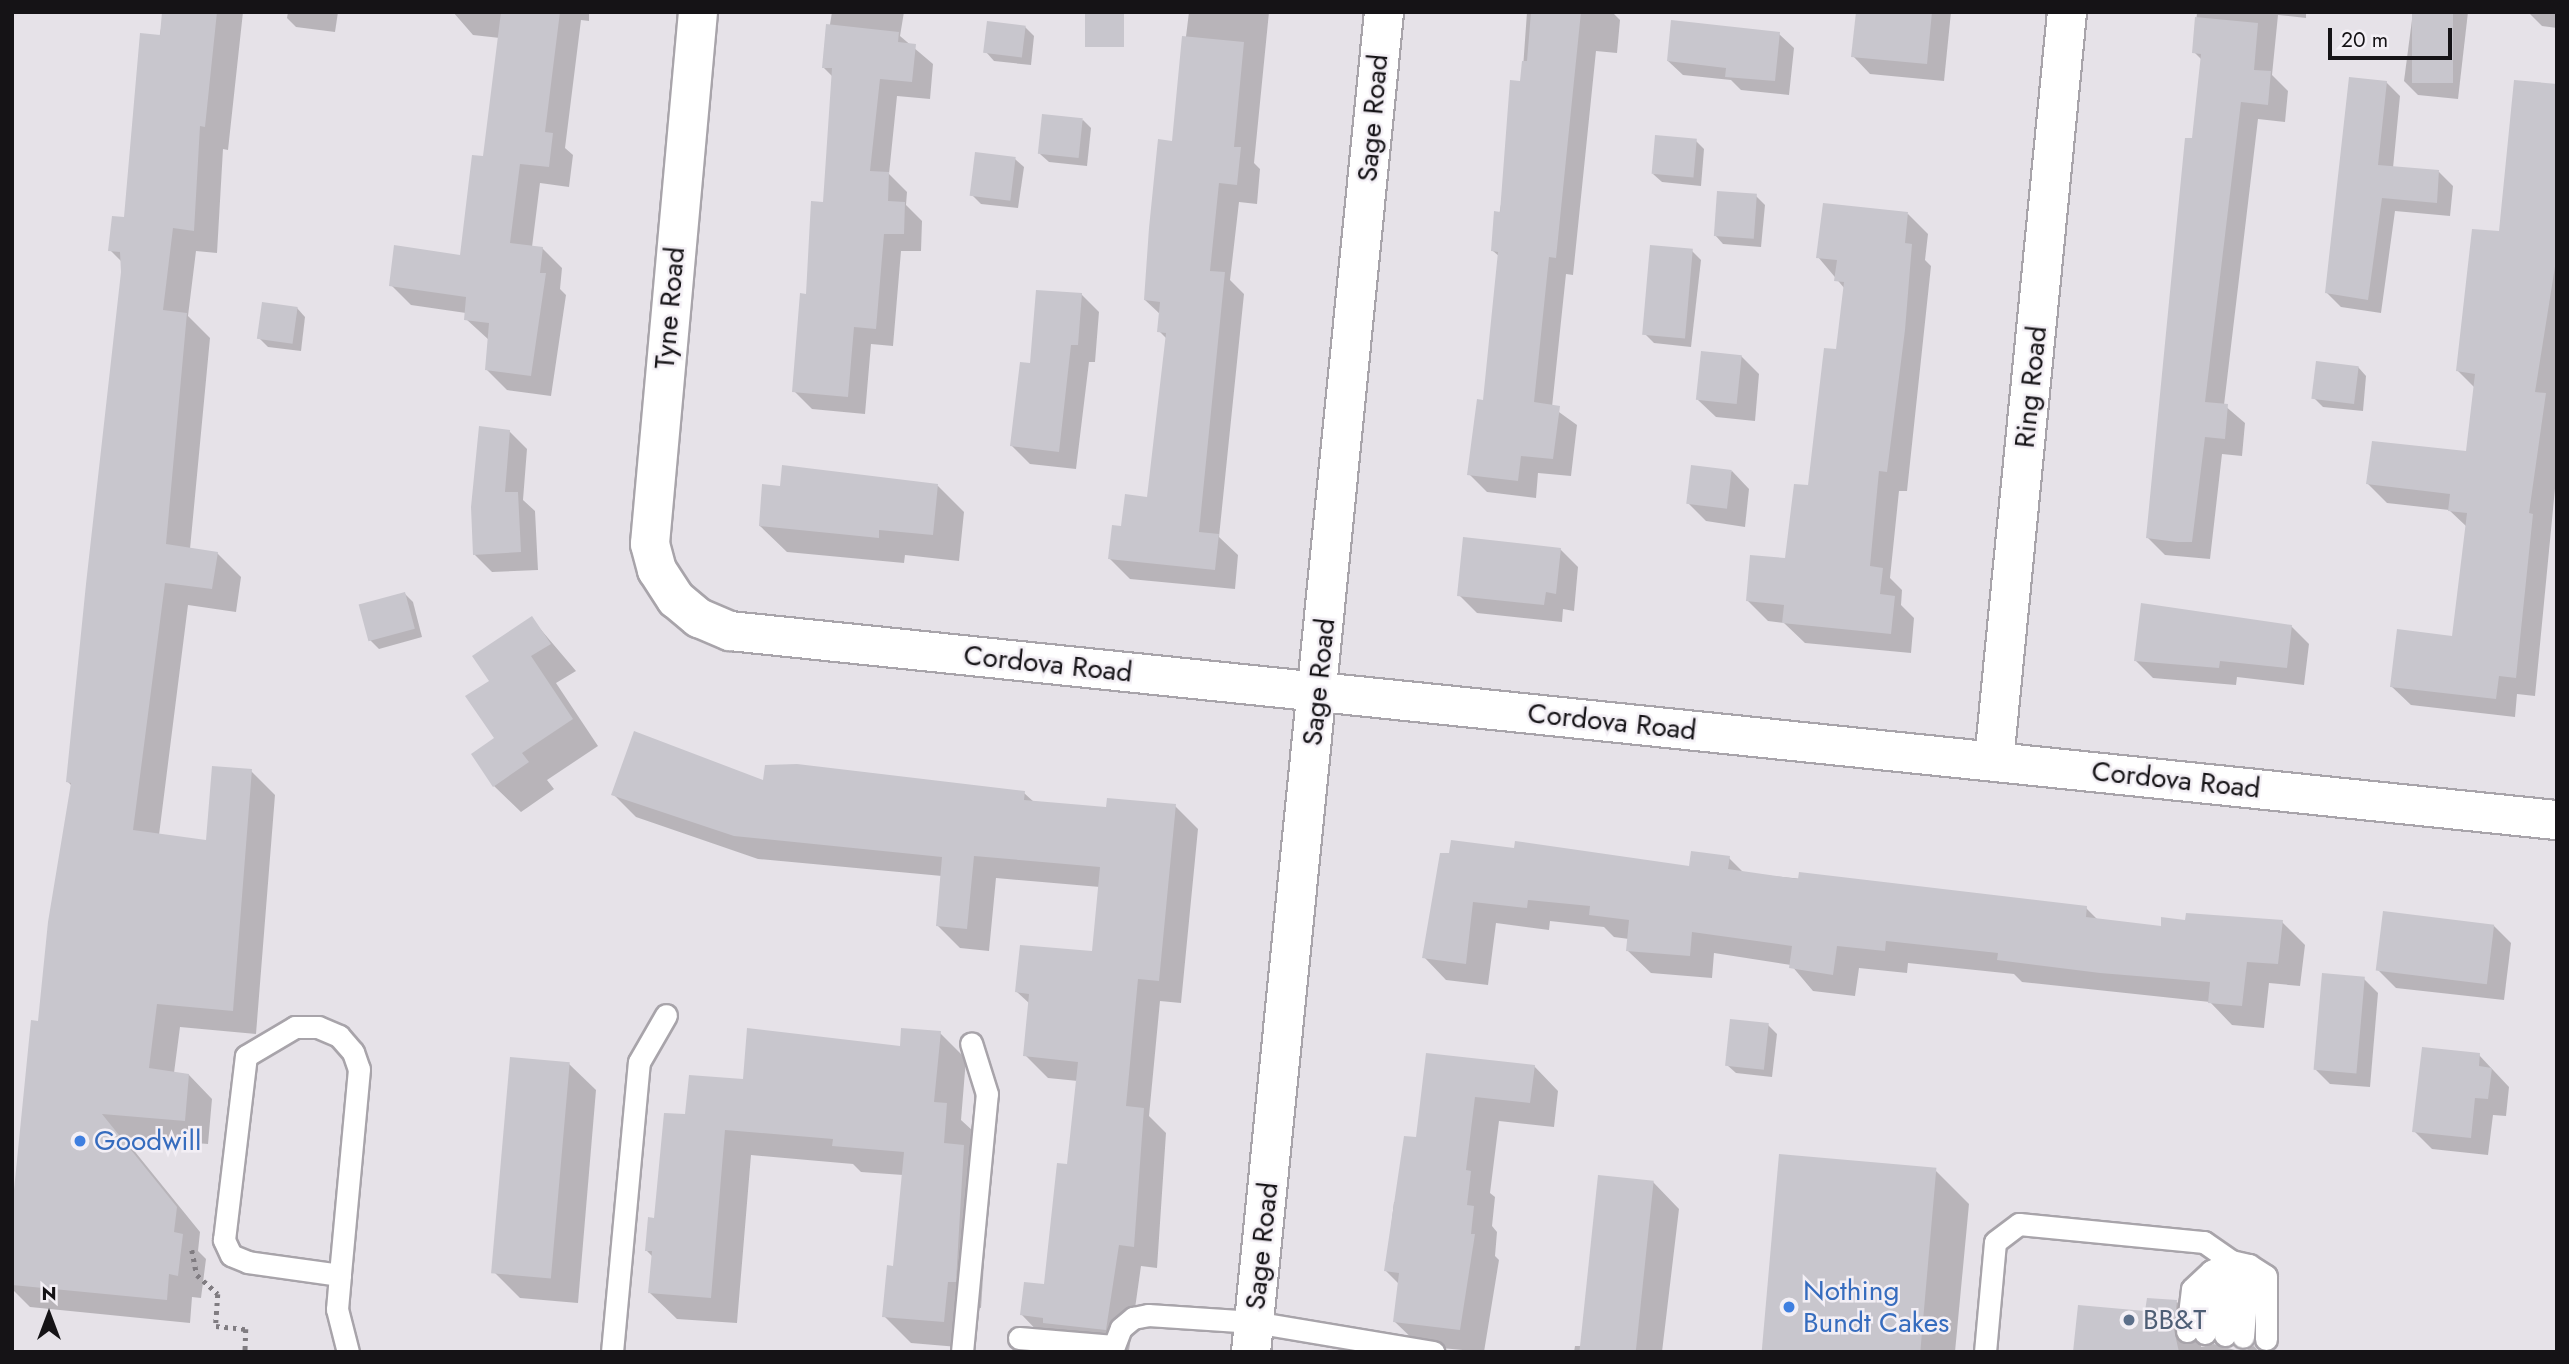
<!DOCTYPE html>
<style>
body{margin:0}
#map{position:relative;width:2569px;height:1364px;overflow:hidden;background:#e6e2e8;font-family:Jost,sans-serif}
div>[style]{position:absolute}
.shadow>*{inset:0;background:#0003}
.building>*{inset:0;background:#c8c6cd;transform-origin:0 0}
.path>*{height:4.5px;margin-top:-2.25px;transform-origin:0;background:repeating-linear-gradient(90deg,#807c81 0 3.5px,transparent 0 8.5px)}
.roads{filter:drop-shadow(2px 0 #a8a4aa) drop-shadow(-2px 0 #a8a4aa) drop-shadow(0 2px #a8a4aa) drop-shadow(0 -2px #a8a4aa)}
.lane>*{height:21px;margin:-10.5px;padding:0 10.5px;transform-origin:10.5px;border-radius:10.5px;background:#fff}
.street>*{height:38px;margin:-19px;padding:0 19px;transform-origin:19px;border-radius:19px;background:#fff}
.dots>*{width:19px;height:19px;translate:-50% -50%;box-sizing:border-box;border:4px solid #f3eff5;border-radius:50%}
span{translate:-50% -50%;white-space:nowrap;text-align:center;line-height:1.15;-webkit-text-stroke:5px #f3eff5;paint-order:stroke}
.street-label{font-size:28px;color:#151316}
.shop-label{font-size:28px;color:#366cbe}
.left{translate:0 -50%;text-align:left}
.service-label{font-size:28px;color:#4e5e75}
.frame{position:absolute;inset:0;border:14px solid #151316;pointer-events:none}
.north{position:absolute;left:14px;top:1280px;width:70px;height:70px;-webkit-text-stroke:5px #f3eff5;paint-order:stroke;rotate:0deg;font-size:19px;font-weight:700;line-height:28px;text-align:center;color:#151316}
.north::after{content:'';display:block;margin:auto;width:24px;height:32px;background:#151316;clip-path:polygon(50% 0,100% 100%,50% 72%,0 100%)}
.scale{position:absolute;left:2328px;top:28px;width:124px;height:32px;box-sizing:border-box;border:4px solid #151316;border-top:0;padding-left:9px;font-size:21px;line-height:24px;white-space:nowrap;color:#151316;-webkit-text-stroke:5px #f3eff5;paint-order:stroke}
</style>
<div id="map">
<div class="shadow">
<i style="clip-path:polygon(164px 12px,243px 12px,228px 150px,223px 149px,217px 253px,196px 251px,188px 316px,210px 338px,190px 549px,217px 553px,241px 577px,236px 612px,188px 605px,159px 835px,207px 842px,251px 771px,275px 795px,256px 1034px,180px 1027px,174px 1073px,189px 1075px,212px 1099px,208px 1144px,123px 1137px,200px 1232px,198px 1251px,206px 1259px,201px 1298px,192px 1297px,190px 1323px,30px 1307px,12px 1289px,12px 1227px,72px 786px,68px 782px,123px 263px,110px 250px,126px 219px)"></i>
<i style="clip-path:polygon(288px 12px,338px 12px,335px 32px,296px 27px,287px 18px)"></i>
<i style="clip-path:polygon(453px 12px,589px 12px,589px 21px,581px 20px,565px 148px,573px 155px,569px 187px,540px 183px,532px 247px,542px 248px,562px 268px,560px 289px,566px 295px,551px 396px,507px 390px,486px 369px,489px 340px,466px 319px,466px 313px,411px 305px,391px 285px,462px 257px,485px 158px,500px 38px,473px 35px)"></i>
<i style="clip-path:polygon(832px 12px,904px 12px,900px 36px,933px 64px,930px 99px,897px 96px,889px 174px,907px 192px,906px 205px,922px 221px,921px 251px,901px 251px,893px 346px,871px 344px,865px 414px,812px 409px,794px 391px,825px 204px,833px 77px,823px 67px)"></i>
<i style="clip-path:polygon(1189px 12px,1269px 12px,1254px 163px,1260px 169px,1257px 204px,1239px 202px,1230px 280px,1244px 294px,1219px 537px,1238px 555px,1235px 589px,1130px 579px,1110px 559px,1123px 528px,1148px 498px,1167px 339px,1159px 331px,1161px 315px,1145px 300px,1173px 142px)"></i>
<i style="clip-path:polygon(1527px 12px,1612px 12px,1620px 20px,1617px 53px,1596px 51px,1573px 275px,1566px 274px,1552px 407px,1577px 425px,1571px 476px,1538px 473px,1536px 498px,1487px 492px,1469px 474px,1485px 402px,1500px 257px,1493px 251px,1522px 82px)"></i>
<i style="clip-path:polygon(1857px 12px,1951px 12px,1944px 81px,1870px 74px,1853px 56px)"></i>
<i style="clip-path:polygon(2197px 12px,2306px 12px,2306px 18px,2278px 15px,2272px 75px,2288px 91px,2285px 122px,2258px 119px,2224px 405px,2245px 423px,2242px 456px,2222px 454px,2210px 559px,2165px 555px,2147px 537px,2202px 60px,2194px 52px)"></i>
<i style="clip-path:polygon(2413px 12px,2468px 12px,2458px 99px,2418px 95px,2404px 81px)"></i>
<i style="clip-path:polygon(2528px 12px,2557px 12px,2557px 28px,2542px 26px)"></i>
<i style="clip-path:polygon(1025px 27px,1034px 36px,1031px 65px,994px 61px,986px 52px)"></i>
<i style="clip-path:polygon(1779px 34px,1794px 48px,1789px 95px,1741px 90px,1731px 80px,1683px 75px,1668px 61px)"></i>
<i style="clip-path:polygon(2386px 82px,2400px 96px,2393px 168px,2439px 172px,2453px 186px,2450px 216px,2395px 211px,2381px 313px,2341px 307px,2327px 293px)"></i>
<i style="clip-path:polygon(2557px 86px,2557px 468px,2535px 696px,2517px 694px,2515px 717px,2411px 705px,2391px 686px,2454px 638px,2467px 527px,2449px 510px,2387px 503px,2368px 484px,2467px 453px,2475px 388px,2458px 371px,2501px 233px)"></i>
<i style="clip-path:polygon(1083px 120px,1091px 128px,1087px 166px,1049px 162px,1040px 154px)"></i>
<i style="clip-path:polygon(1696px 141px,1704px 149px,1701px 186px,1662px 182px,1653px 174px)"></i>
<i style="clip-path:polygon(1015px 159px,1024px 167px,1018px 208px,981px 204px,972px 195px)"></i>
<i style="clip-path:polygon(1756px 196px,1765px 205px,1761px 247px,1723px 244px,1715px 235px)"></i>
<i style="clip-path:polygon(1908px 214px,1928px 234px,1925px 260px,1931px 266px,1907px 491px,1899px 491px,1890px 578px,1902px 590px,1901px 605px,1914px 618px,1911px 653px,1805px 643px,1784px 623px,1768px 621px,1748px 601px,1787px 560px,1810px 487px,1838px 351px,1845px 289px,1818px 257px)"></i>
<i style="clip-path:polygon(1692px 251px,1701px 260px,1691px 347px,1654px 343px,1646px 335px)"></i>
<i style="clip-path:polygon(1081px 294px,1099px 312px,1095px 362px,1089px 362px,1076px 469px,1030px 464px,1012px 446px,1032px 365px)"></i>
<i style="clip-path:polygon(297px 308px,305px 317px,301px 351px,268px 347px,259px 338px)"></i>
<i style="clip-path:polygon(1741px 356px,1759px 374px,1755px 421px,1716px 417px,1698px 400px)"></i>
<i style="clip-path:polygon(2358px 367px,2366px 376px,2363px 411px,2323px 407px,2314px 398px)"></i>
<i style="clip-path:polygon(509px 431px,527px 449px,523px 500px,535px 511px,538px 570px,492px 572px,474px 554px)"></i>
<i style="clip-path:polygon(784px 467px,938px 486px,964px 512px,959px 561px,905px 555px,904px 563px,787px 552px,760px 526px,782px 488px)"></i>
<i style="clip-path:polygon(1732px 471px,1749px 489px,1745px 527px,1706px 521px,1688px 503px)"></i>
<i style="clip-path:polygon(1560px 549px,1578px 567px,1574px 611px,1563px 609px,1562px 622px,1477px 613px,1459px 595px)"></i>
<i style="clip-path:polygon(405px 594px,413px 602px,422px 637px,379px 649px,370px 640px)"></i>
<i style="clip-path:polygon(531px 618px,576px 671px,556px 683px,598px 746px,547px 780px,554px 789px,521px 812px,494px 786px,473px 754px,496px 738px,491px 681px)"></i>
<i style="clip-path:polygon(2291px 626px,2309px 644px,2304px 685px,2237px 677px,2236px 685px,2153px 678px,2136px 661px)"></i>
<i style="clip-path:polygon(765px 782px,1024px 793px,1034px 802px,1108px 808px,1175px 806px,1198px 829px,1181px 1003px,1160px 1001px,1149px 1116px,1166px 1133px,1157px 1268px,1141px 1266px,1129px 1351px,1067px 1345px,1044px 1338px,1022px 1315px,1045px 1286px,1068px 1166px,1078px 1081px,1048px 1078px,1025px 1055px,1030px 1004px,1017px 992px,1094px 953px,1100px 887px,996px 878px,989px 951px,960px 948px,937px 925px,942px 876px,758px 859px,636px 817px,613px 794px)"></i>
<i style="clip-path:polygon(1442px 855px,1691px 868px,1729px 858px,1744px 873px,2086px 908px,2098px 920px,2162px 928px,2187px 922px,2282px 922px,2305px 945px,2300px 986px,2269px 983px,2264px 1028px,2232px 1025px,2210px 1002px,2022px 982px,2014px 974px,1908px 963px,1907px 973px,1859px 968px,1855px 996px,1813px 991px,1791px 965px,1714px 953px,1712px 978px,1651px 973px,1628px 951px,1629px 939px,1614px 937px,1604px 927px,1550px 921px,1549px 930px,1496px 923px,1488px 985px,1446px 980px,1424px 957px)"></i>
<i style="clip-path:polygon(2493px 925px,2511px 943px,2504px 1000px,2396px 988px,2378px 970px)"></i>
<i style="clip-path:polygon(2364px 979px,2378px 993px,2370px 1087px,2330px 1084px,2316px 1070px)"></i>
<i style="clip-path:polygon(1768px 1025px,1777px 1034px,1772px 1077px,1736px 1073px,1727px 1065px)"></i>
<i style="clip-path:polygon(940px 1033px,966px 1059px,961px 1120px,973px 1131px,971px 1154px,990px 1173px,981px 1308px,974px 1307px,970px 1348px,911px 1343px,884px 1316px,895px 1268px,903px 1175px,861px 1172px,853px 1164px,751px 1155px,737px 1323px,677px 1319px,650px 1293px,653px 1257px,647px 1251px,687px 1116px,744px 1081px,901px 1048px)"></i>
<i style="clip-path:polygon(1428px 1055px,1534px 1066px,1558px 1091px,1554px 1127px,1499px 1121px,1490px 1193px,1495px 1197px,1492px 1226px,1497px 1232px,1495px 1256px,1499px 1260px,1484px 1352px,1420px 1346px,1395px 1322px,1400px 1285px,1386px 1271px,1394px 1202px,1398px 1202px,1418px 1139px)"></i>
<i style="clip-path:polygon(2479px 1055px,2509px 1087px,2506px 1116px,2493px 1115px,2488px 1155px,2432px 1149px,2414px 1131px)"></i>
<i style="clip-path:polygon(569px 1064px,596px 1090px,578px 1303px,520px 1298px,494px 1272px)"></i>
<i style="clip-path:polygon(1935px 1170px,1969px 1204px,1955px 1352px,1762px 1352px)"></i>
<i style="clip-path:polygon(1653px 1182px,1679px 1209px,1662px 1352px,1574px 1352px,1575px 1346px,1583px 1346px)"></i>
<i style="clip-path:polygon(2177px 1302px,2203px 1328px,2201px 1347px,2214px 1344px,2242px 1352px,2075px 1352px)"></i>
<i style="clip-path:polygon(2254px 1346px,2259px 1352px,2243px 1352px)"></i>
</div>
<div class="building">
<i style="clip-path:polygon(162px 12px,217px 12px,205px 127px,200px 126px,194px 231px,173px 228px,163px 310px,187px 313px,166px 544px,218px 552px,212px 589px,165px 583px,133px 830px,206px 840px,212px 766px,252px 769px,233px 1011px,157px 1004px,149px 1068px,189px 1074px,185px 1121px,102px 1114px,177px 1207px,174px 1232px,183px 1234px,178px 1276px,169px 1274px,167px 1300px,12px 1285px,12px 1210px,31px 1020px,38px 1021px,48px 922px,71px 783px,66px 782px,86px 584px,121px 272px,120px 252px,108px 251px,112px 216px,124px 217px,140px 33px,160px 35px)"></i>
<i style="clip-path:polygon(501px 12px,560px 12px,545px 132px,553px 133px,549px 167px,520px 164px,510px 243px,543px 247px,540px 273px,546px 273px,531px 376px,485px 370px,489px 323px,464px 320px,466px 297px,389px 286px,394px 245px,460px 255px,472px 155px,483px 156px)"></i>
<i style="left:1085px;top:12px;width:39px;height:35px"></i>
<i style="clip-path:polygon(1531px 12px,1581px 12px,1556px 258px,1549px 257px,1534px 402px,1560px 406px,1553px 459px,1521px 456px,1518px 481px,1467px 475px,1477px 399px,1483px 400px,1498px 252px,1491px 251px,1494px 211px,1500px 212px,1510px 80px,1520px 81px,1522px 61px,1527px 61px)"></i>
<i style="clip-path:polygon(1856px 12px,1932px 12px,1927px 64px,1851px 57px)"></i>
<i style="left:2412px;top:12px;width:41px;height:71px"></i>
<i style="clip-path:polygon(2195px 17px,2258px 23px,2254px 70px,2271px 71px,2268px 105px,2241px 102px,2205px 402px,2228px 404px,2225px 439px,2205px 437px,2192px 542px,2177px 542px,2146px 538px,2185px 138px,2192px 138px,2201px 54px,2192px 53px)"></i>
<i style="clip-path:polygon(1671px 20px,1780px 32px,1775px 81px,1725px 77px,1726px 68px,1667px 61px)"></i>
<i style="left:987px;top:21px;width:39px;height:32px;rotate:7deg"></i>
<i style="clip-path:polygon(826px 24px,899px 32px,898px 42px,916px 44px,912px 82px,880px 79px,870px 171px,889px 172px,888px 201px,905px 202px,904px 234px,884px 234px,876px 329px,854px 327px,848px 397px,792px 392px,800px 293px,806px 294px,811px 201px,823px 202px,832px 68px,822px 68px)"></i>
<i style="clip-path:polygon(1182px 36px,1244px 42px,1234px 147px,1241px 147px,1237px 185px,1219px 183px,1210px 271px,1225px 272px,1199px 532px,1219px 534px,1215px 570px,1108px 559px,1112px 525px,1121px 526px,1125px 494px,1147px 497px,1166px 333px,1157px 332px,1160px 302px,1144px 300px,1149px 228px,1158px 139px,1172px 141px)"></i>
<i style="clip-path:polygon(2349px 77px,2387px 81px,2378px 165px,2439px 170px,2437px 203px,2382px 198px,2368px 300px,2325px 293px)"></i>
<i style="clip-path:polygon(2514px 80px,2557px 84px,2557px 254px,2535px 392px,2546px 393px,2529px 513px,2533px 514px,2516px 678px,2499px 676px,2496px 699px,2390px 687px,2397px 629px,2452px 636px,2467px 513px,2448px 511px,2450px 494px,2366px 484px,2372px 441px,2466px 451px,2475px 374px,2456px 371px,2472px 229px,2499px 231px)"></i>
<i style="left:1042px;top:114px;width:41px;height:40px;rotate:6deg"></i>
<i style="left:1655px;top:135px;width:42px;height:39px;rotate:5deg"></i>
<i style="left:975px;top:152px;width:41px;height:44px;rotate:7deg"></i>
<i style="left:1717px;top:191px;width:40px;height:45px;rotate:4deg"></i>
<i style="clip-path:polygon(1823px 203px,1908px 212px,1905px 243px,1912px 244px,1905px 330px,1887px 472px,1879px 471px,1870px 566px,1883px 568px,1880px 594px,1895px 596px,1891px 634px,1782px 623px,1784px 605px,1746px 601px,1750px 555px,1785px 558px,1794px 484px,1808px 485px,1824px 348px,1836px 349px,1844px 282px,1834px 281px,1837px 260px,1816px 258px)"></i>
<i style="left:1650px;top:245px;width:43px;height:90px;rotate:5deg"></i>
<i style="clip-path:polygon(1036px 290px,1082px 293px,1078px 345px,1071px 345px,1059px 452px,1010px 446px,1020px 362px,1030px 363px)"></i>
<i style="left:262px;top:302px;width:36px;height:37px;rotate:8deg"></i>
<i style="left:1701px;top:351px;width:41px;height:49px;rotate:6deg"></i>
<i style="left:2316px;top:361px;width:43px;height:38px;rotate:7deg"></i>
<i style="clip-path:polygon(479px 426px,510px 430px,505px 492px,518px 492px,521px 552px,473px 555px,471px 507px)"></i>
<i style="clip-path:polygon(782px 465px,938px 484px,933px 535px,879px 530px,879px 538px,759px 526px,762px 484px,780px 486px)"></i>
<i style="left:1691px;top:465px;width:41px;height:39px;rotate:7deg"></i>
<i style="clip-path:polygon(1463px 537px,1561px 548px,1556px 594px,1546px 592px,1544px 605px,1457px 596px)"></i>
<i style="left:405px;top:592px;width:38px;height:48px;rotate:75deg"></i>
<i style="clip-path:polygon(2141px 603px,2292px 625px,2287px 668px,2220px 661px,2219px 668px,2134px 661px)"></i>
<i style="clip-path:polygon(532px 616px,551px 644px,531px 656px,573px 719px,522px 753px,529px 762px,493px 787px,471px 754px,494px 738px,465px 696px,489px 681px,472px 656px)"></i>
<i style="clip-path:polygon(634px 731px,763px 780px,765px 765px,797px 764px,1025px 791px,1024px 800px,1106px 807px,1107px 798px,1176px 804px,1159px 981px,1138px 979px,1126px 1106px,1144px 1108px,1134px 1247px,1119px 1245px,1106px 1330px,1043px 1323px,1043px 1318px,1020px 1315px,1024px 1282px,1044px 1284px,1057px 1163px,1067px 1164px,1078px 1062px,1023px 1056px,1029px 994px,1015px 992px,1020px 945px,1092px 951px,1100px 867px,974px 856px,967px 929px,936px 926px,942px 857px,734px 836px,611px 795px)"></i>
<i style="clip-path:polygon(1451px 840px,1514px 848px,1515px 841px,1689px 866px,1691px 851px,1730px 856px,1728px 869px,1798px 879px,1799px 872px,2087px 906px,2086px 917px,2161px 926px,2161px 917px,2185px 920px,2186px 913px,2283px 920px,2278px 964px,2247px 962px,2242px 1006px,2208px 1003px,2210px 982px,2100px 973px,1997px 960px,1998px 953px,1886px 941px,1885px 951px,1837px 946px,1833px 975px,1789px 968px,1792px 946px,1692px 932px,1690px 956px,1626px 951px,1629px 920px,1589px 915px,1590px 906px,1528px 900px,1527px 908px,1473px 902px,1466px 964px,1422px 958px,1440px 853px,1449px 853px)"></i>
<i style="left:2383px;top:911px;width:112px;height:60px;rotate:7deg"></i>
<i style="left:2322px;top:973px;width:43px;height:97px;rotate:5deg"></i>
<i style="left:1730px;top:1019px;width:39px;height:47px;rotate:6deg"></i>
<i style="clip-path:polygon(747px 1028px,900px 1046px,901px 1028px,941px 1031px,934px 1102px,947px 1103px,944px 1143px,964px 1145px,956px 1282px,948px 1282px,944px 1322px,882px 1317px,887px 1265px,893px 1266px,904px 1152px,832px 1146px,833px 1139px,725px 1130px,711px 1298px,648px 1293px,652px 1251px,645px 1251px,648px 1217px,654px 1218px,664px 1113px,685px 1114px,689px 1075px,743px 1079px)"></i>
<i style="clip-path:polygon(2422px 1047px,2480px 1053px,2479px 1066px,2492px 1068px,2488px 1099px,2475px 1098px,2471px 1138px,2412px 1132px)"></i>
<i style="clip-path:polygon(1426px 1053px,1535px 1065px,1530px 1103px,1475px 1097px,1466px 1170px,1471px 1171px,1467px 1205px,1474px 1206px,1471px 1234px,1475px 1234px,1460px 1330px,1393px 1322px,1399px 1273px,1384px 1271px,1404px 1136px,1416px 1137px)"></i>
<i style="left:510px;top:1057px;width:60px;height:217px;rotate:5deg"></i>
<i style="left:1779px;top:1154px;width:158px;height:199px;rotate:5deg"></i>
<i style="left:1598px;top:1175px;width:56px;height:178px;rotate:6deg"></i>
<i style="clip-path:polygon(2147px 1298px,2177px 1300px,2174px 1330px,2179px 1352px,2073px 1352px,2078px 1305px,2145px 1311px)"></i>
</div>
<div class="path">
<i style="left:192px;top:1250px;width:25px;rotate:79deg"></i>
<i style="left:197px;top:1275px;width:28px;rotate:42deg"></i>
<i style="left:218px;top:1294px;width:32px;rotate:94deg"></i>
<i style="left:216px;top:1326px;width:30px;rotate:6deg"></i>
<i style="left:246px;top:1329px;width:23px;rotate:92deg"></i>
</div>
<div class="roads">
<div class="lane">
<i style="left:2249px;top:1265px;width:20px;rotate:33deg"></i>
<i style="left:2266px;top:1276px;width:63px;rotate:90deg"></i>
<i style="left:340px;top:1275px;width:93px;rotate:-172deg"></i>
<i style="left:248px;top:1262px;width:18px;rotate:-158deg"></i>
<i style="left:231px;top:1255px;width:17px;rotate:-115deg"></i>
<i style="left:224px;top:1240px;width:185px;rotate:-83.2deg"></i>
<i style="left:246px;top:1056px;width:57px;rotate:-30.6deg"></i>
<i style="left:295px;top:1027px;width:23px"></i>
<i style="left:318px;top:1027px;width:23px;rotate:23deg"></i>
<i style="left:339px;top:1036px;width:21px;rotate:49deg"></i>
<i style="left:353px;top:1052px;width:18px;rotate:71deg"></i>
<i style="left:359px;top:1069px;width:207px;rotate:95.3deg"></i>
<i style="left:340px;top:1275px;width:34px;rotate:95deg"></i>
<i style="left:337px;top:1309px;width:44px;rotate:75.7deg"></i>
<i style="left:2187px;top:1331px;width:42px;rotate:-83.2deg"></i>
<i style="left:2192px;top:1289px;width:26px;rotate:-43deg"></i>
<i style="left:2205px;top:1333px;width:62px;rotate:-84.5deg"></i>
<i style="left:2211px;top:1271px;width:22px;rotate:-27deg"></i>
<i style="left:2225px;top:1335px;width:74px;rotate:-85.4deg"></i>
<i style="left:1019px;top:1338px;width:95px;rotate:4.8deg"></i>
<i style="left:1114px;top:1346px;width:19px;rotate:-69deg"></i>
<i style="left:1121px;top:1328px;width:16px;rotate:-40deg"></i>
<i style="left:1133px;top:1318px;width:15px;rotate:-11deg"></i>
<i style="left:1148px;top:1315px;width:106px;rotate:3.8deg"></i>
<i style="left:1254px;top:1322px;width:182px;rotate:9.5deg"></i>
<i style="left:612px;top:1352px;width:291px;rotate:-84.7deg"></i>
<i style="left:639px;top:1062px;width:54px;rotate:-60.1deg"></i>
<i style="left:962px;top:1352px;width:259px;rotate:-84.5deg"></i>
<i style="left:987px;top:1094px;width:53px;rotate:-107.4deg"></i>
<i style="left:1985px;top:1352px;width:110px;rotate:-84.8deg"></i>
<i style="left:1995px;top:1242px;width:30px;rotate:-37deg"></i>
<i style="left:2019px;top:1224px;width:186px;rotate:5.6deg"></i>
<i style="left:2204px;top:1242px;width:33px;rotate:35deg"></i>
<i style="left:2231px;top:1261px;width:18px;rotate:13deg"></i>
<i style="left:2249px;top:1265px;width:72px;rotate:94.8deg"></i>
</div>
<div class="street">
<i style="left:698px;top:12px;width:534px;rotate:95.16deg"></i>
<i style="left:650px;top:544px;width:27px;rotate:75deg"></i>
<i style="left:657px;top:570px;width:35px;rotate:57deg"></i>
<i style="left:676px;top:599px;width:30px;rotate:40deg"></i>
<i style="left:699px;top:618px;width:34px;rotate:23deg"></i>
<i style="left:730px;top:631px;width:1837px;rotate:5.91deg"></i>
<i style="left:1994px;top:761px;width:753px;rotate:-84.43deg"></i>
<i style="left:1251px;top:1352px;width:1347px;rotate:-84.33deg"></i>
</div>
</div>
<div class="dots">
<i style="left:80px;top:1141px;background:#3f7fe0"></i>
<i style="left:1789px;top:1307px;background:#3f7fe0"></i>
<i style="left:2129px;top:1320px;background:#5c6f8a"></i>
</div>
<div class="street-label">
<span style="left:1373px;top:118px;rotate:-85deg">Sage Road</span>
<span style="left:670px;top:308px;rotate:-85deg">Tyne Road</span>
<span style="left:2031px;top:387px;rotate:-84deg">Ring Road</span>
<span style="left:1048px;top:664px;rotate:6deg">Cordova Road</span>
<span style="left:1319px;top:682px;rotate:-84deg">Sage Road</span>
<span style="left:1612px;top:722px;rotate:6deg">Cordova Road</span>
<span style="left:2176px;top:780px;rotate:6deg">Cordova Road</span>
<span style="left:1262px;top:1246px;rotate:-84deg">Sage Road</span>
</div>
<div class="shop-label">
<span class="left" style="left:94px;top:1141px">Goodwill</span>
<span class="left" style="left:1803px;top:1307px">Nothing<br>Bundt Cakes</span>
</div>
<div class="service-label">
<span class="left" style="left:2143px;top:1320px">BB&amp;T</span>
</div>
<div class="frame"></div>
<div class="north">N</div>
<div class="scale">20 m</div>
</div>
